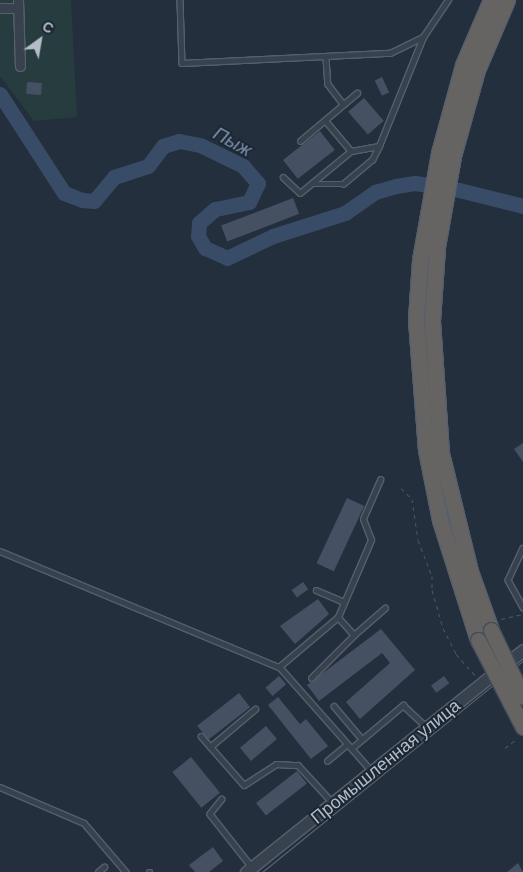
<!DOCTYPE html>
<meta charset="utf-8">
<style>
body{margin:0}
#map{position:relative;width:523px;height:872px;overflow:hidden;background:#242f3e;font-family:Barlow,sans-serif}
div>[style]{position:absolute}
.green>*{inset:0;background:#263c3f}
.river>*{height:15px;margin:-7.5px;padding:0 7.5px;transform-origin:7.5px;border-radius:7.5px;background:#394c67}
.building>*{inset:0;background:#455162;transform-origin:0 0}
.path>*{height:1px;margin-top:-0.5px;transform-origin:0;background:repeating-linear-gradient(90deg,#44595c 0 4px,transparent 0 8px)}
.roads{filter:drop-shadow(1px 0 #565f6c) drop-shadow(-1px 0 #565f6c) drop-shadow(0 1px #565f6c) drop-shadow(0 -1px #565f6c)}
.service>*{height:4.5px;margin:-2.25px;padding:0 2.25px;transform-origin:2.25px;border-radius:2.25px;background:#38414e}
.minor>*{height:9px;margin:-4.5px;padding:0 4.5px;transform-origin:4.5px;border-radius:4.5px;background:#38414e}
.tertiary>*{height:11px;margin:-5.5px;padding:0 5.5px;transform-origin:5.5px;border-radius:5.5px;background:#38414e}
.trunk>*{height:15px;margin:-7.5px;padding:0 7.5px;transform-origin:7.5px;border-radius:7.5px;background:#656462}
.tram>*{height:1px;margin:-0.5px;padding:0 0.5px;transform-origin:0.5px;border-radius:0.5px;background:#5a6575}
.bridges{filter:drop-shadow(1px 0 #434c59) drop-shadow(-1px 0 #434c59) drop-shadow(0 1px #434c59) drop-shadow(0 -1px #434c59)}
.trunk-bridge>*{height:15px;margin:-7.5px;padding:0 7.5px;transform-origin:7.5px;border-radius:7.5px;background:#656462}
span{translate:-50% -50%;white-space:nowrap;text-align:center;line-height:1.15;-webkit-text-stroke:4px #1d2633;paint-order:stroke}
.street-label{font-size:18px;color:#b4bcc9}
.water-label{font-size:19px;color:#7c92b1;font-style:italic}
.north{position:absolute;left:15px;top:15px;width:50px;height:50px;-webkit-text-stroke:4px #1d2633;paint-order:stroke;rotate:32deg;font-size:14px;font-weight:700;line-height:20px;text-align:center;color:#b4bcc9}
.north::after{content:'';display:block;margin:auto;width:18px;height:22px;background:#b4bcc9;clip-path:polygon(50% 0,100% 100%,50% 72%,0 100%)}
</style>
<div id="map">
<div class="green">
<i style="clip-path:polygon(0 0,71px 0,77px 117px,34px 121px,0 76px)"></i>
</div>
<div class="river">
<i style="left:0;top:94px;width:118px;rotate:57.1deg"></i>
<i style="left:64px;top:193px;width:19px;rotate:21deg"></i>
<i style="left:82px;top:200px;width:12px;rotate:5deg"></i>
<i style="left:94px;top:201px;width:31px;rotate:-50deg"></i>
<i style="left:114px;top:177px;width:36px;rotate:-18deg"></i>
<i style="left:148px;top:166px;width:25px;rotate:-53deg"></i>
<i style="left:163px;top:146px;width:17px;rotate:-17deg"></i>
<i style="left:179px;top:141px;width:21px;rotate:11deg"></i>
<i style="left:200px;top:145px;width:48px;rotate:26deg"></i>
<i style="left:243px;top:166px;width:23px;rotate:49deg"></i>
<i style="left:258px;top:183px;width:21px;rotate:115deg"></i>
<i style="left:249px;top:202px;width:35px;rotate:168deg"></i>
<i style="left:215px;top:209px;width:21px;rotate:139deg"></i>
<i style="left:199px;top:223px;width:13px;rotate:94deg"></i>
<i style="left:198px;top:236px;width:14px;rotate:60deg"></i>
<i style="left:205px;top:248px;width:24px;rotate:24deg"></i>
<i style="left:227px;top:258px;width:51px;rotate:-25.6deg"></i>
<i style="left:273px;top:236px;width:76px;rotate:-17.7deg"></i>
<i style="left:345px;top:213px;width:37px;rotate:-35deg"></i>
<i style="left:375px;top:192px;width:22px;rotate:-16deg"></i>
<i style="left:396px;top:186px;width:19px;rotate:-9deg"></i>
<i style="left:415px;top:183px;width:45px;rotate:9deg"></i>
<i style="left:459px;top:190px;width:66px;rotate:14deg"></i>
</div>
<div class="building">
<i style="left:382px;top:77px;width:17px;height:8px;rotate:65deg"></i>
<i style="left:27px;top:82px;width:15px;height:12px;rotate:4deg"></i>
<i style="left:364px;top:98px;width:30px;height:21px;rotate:49deg"></i>
<i style="left:320px;top:131px;width:24px;height:47px;rotate:52deg"></i>
<i style="left:293px;top:198px;width:17px;height:77px;rotate:69deg"></i>
<i style="clip-path:polygon(523px 443px,523px 462px,514px 449px)"></i>
<i style="left:347px;top:498px;width:19px;height:72px;rotate:25deg"></i>
<i style="left:303px;top:582px;width:9px;height:14px;rotate:54deg"></i>
<i style="clip-path:polygon(318px 599px,329px 614px,295px 644px,280px 626px)"></i>
<i style="clip-path:polygon(381px 629px,415px 670px,360px 719px,346px 702px,390px 663px,382px 653px,319px 701px,307px 685px)"></i>
<i style="left:279px;top:676px;width:11px;height:18px;rotate:49deg"></i>
<i style="left:444px;top:676px;width:9px;height:16px;rotate:54deg"></i>
<i style="left:239px;top:693px;width:18px;height:53px;rotate:52deg"></i>
<i style="clip-path:polygon(278px 697px,300px 724px,306px 719px,328px 746px,311px 759px,268px 705px)"></i>
<i style="left:266px;top:726px;width:17px;height:34px;rotate:50deg"></i>
<i style="left:191px;top:757px;width:46px;height:24px;rotate:51deg"></i>
<i style="left:297px;top:771px;width:16px;height:52px;rotate:52deg"></i>
<i style="clip-path:polygon(213px 847px,223px 861px,209px 872px,195px 872px,189px 865px)"></i>
<i style="clip-path:polygon(518px 863px,523px 872px,507px 872px)"></i>
</div>
<div class="path">
<i style="left:401px;top:488px;width:16px;rotate:45deg"></i>
<i style="left:412px;top:499px;width:41px;rotate:81.7deg"></i>
<i style="left:418px;top:540px;width:39px;rotate:69deg"></i>
<i style="left:432px;top:576px;width:14px;rotate:90deg"></i>
<i style="left:432px;top:590px;width:40px;rotate:74deg"></i>
<i style="left:443px;top:628px;width:29px;rotate:63deg"></i>
<i style="left:456px;top:654px;width:30px;rotate:48deg"></i>
<i style="left:501px;top:619px;width:23px;rotate:-13deg"></i>
<i style="left:505px;top:748px;width:16px;rotate:-38deg"></i>
</div>
<div class="roads">
<div class="service">
<i style="left:180px;top:0;width:63px;rotate:88.2deg"></i>
<i style="left:182px;top:63px;width:208px;rotate:-2.8deg"></i>
<i style="left:390px;top:53px;width:37px;rotate:-26deg"></i>
<i style="left:423px;top:37px;width:45px;rotate:-56deg"></i>
<i style="left:326px;top:58px;width:26px;rotate:86deg"></i>
<i style="left:328px;top:84px;width:25px;rotate:53deg"></i>
<i style="left:325px;top:120px;width:42px;rotate:-40.2deg"></i>
<i style="left:300px;top:141px;width:33px;rotate:-40deg"></i>
<i style="left:325px;top:120px;width:40px;rotate:50deg"></i>
<i style="left:283px;top:177px;width:23px;rotate:43deg"></i>
<i style="left:300px;top:193px;width:66px;rotate:-39.5deg"></i>
<i style="left:351px;top:151px;width:28px;rotate:-10deg"></i>
<i style="left:379px;top:146px;width:118px;rotate:-68deg"></i>
<i style="left:312px;top:184px;width:31px"></i>
<i style="left:343px;top:184px;width:38px;rotate:-40deg"></i>
<i style="left:372px;top:160px;width:16px;rotate:-63deg"></i>
<i style="left:523px;top:548px;width:35px;rotate:115deg"></i>
<i style="left:508px;top:580px;width:31px;rotate:61deg"></i>
<i style="left:0;top:551px;width:302px;rotate:22.6deg"></i>
<i style="left:316px;top:590px;width:30px;rotate:23deg"></i>
<i style="left:338px;top:617px;width:24px;rotate:48deg"></i>
<i style="left:354px;top:635px;width:41px;rotate:-41.1deg"></i>
<i style="left:311px;top:678px;width:61px;rotate:-45deg"></i>
<i style="left:334px;top:706px;width:43px;rotate:49.7deg"></i>
<i style="left:201px;top:736px;width:65px;rotate:48.7deg"></i>
<i style="left:244px;top:785px;width:38px;rotate:-33deg"></i>
<i style="left:276px;top:764px;width:22px;rotate:3deg"></i>
<i style="left:298px;top:765px;width:50px;rotate:47.4deg"></i>
<i style="left:210px;top:747px;width:59px;rotate:-40.2deg"></i>
<i style="left:352px;top:748px;width:67px;rotate:-40.1deg"></i>
<i style="left:403px;top:705px;width:33px;rotate:43deg"></i>
<i style="left:327px;top:761px;width:25px;rotate:-40deg"></i>
<i style="left:371px;top:771px;width:139px;rotate:-131.5deg"></i>
<i style="left:279px;top:667px;width:77px;rotate:-40.3deg"></i>
<i style="left:338px;top:617px;width:84px;rotate:-66.8deg"></i>
<i style="left:371px;top:540px;width:22px;rotate:-111deg"></i>
<i style="left:363px;top:519px;width:43px;rotate:-66.4deg"></i>
<i style="left:0;top:787px;width:91px;rotate:23.2deg"></i>
<i style="left:84px;top:823px;width:65px;rotate:49.4deg"></i>
<i style="left:222px;top:799px;width:19px;rotate:129deg"></i>
<i style="left:210px;top:814px;width:66px;rotate:51.7deg"></i>
<i style="left:98px;top:872px;width:8px;rotate:-40deg"></i>
<i style="left:149px;top:872px;width:1px"></i>
</div>
<div class="minor">
<i style="left:18px;top:0;width:66px;rotate:88.3deg"></i>
<i style="left:0;top:8px;width:18px"></i>
</div>
<div class="tertiary">
<i style="left:246px;top:872px;width:355px;rotate:-38.7deg"></i>
</div>
<div class="trunk">
<i style="left:491px;top:630px;width:63px;rotate:-109.6deg"></i>
<i style="left:470px;top:571px;width:122px;rotate:-103.8deg"></i>
<i style="left:441px;top:453px;width:132px;rotate:-93.9deg"></i>
<i style="left:432px;top:321px;width:74px;rotate:-86.1deg"></i>
<i style="left:437px;top:247px;width:92px;rotate:-80deg"></i>
<i style="left:453px;top:156px;width:89px;rotate:-74.4deg"></i>
<i style="left:477px;top:70px;width:76px;rotate:-66.8deg"></i>
<i style="left:478px;top:640px;width:126px;rotate:-107.6deg"></i>
<i style="left:440px;top:520px;width:71px;rotate:-101.3deg"></i>
<i style="left:426px;top:450px;width:131px;rotate:-94.4deg"></i>
<i style="left:416px;top:319px;width:59px;rotate:-86.1deg"></i>
<i style="left:420px;top:260px;width:109px;rotate:-79.9deg"></i>
<i style="left:439px;top:153px;width:91px;rotate:-74.7deg"></i>
<i style="left:463px;top:65px;width:71px;rotate:-66.7deg"></i>
</div>
</div>
<div class="tram">
<i style="left:262px;top:872px;width:336px;rotate:-39deg"></i>
</div>
<div class="bridges">
<div class="trunk-bridge">
<i style="left:491px;top:630px;width:74px;rotate:64.5deg"></i>
<i style="left:478px;top:640px;width:98px;rotate:62.7deg"></i>
</div>
</div>
<div class="street-label">
<span style="left:385px;top:761px;rotate:-39deg">Промышленная улица</span>
</div>
<div class="water-label">
<span style="left:233px;top:141px;rotate:29deg">Пыж</span>
</div>
<div class="north">С</div>
</div>
